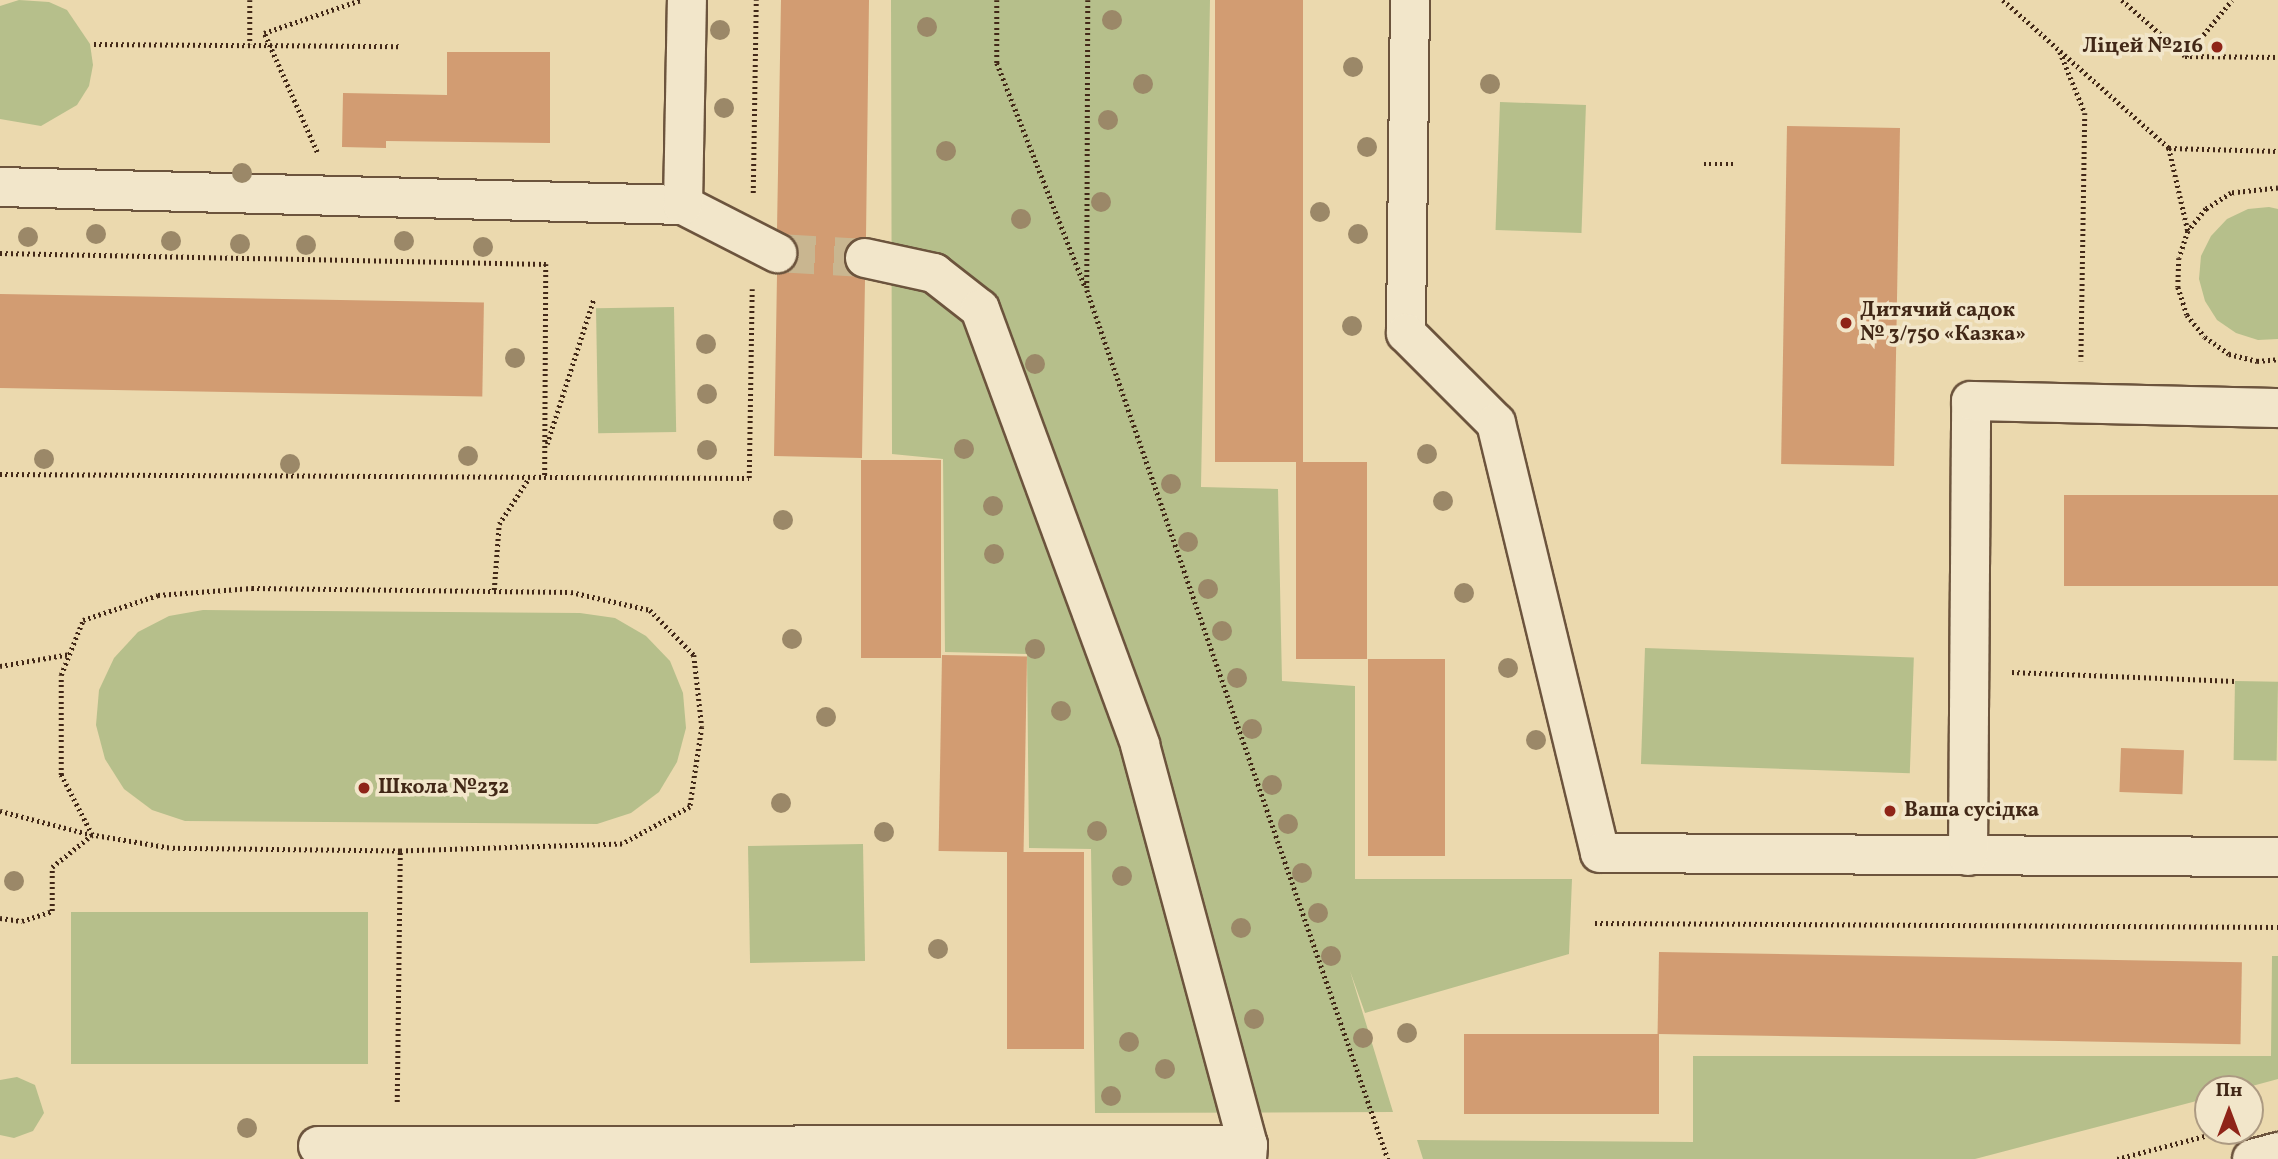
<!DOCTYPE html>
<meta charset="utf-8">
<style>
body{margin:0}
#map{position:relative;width:2278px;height:1159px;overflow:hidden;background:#ebd9ae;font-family:Vollkorn,serif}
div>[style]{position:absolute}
.green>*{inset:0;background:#b6bf8b;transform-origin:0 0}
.building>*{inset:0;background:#d29c72;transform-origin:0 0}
.minor-tunnel>*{height:38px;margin-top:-19px;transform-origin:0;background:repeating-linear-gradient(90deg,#c9b690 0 38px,transparent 0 57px)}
.path>*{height:4.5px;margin-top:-2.25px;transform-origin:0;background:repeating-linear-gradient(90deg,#422817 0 2px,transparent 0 5.5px)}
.roads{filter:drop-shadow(2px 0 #6c543d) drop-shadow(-2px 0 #6c543d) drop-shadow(0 2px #6c543d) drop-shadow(0 -2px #6c543d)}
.minor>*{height:38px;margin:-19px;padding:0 19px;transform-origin:19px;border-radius:19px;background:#f2e6ca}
.trees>*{width:20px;height:20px;margin:-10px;border-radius:50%;background:#9b8868}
.dots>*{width:19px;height:19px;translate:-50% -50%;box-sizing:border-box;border:4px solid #f2e6ca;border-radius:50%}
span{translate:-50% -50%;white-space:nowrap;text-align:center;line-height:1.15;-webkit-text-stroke:7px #f2e6ca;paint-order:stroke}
.poi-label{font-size:21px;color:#422817;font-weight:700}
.right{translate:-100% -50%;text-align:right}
.left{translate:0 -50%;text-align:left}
.north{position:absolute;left:2194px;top:1075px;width:70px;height:70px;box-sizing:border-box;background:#f2e6ca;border:2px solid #ac9a82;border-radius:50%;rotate:0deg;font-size:19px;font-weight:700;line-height:28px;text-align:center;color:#422817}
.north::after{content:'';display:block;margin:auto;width:24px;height:32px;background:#8f2418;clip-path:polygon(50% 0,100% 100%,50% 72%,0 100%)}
</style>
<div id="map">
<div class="green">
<i style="clip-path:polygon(19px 0,49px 2px,67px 10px,90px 44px,93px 65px,89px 86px,77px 105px,41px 126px,0 119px,0 6px)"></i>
<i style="clip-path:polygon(891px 0,1210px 0,1201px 487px,1278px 489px,1282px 681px,1355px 686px,1355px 879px,1572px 879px,1569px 954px,1365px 1013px,1350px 971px,1393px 1112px,1095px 1113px,1091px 849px,1029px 848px,1027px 654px,945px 652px,943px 459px,892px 454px)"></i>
<i style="left:1500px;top:102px;width:86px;height:128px;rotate:2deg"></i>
<i style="clip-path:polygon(2269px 207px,2278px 209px,2278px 339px,2258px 340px,2236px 333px,2217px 320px,2205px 301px,2199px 279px,2201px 256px,2211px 236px,2227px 219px,2248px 209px)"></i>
<i style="left:674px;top:307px;width:125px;height:78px;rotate:89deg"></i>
<i style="clip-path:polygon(203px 610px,580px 613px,615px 618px,646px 636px,670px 661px,683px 693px,686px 728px,677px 762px,659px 792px,631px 813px,597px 824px,185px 821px,152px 810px,124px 789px,105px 759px,96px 725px,99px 690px,114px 658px,138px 632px,169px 616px)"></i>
<i style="left:1645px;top:648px;width:269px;height:116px;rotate:2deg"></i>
<i style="left:2235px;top:681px;width:43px;height:79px;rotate:1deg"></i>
<i style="left:863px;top:844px;width:117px;height:115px;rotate:89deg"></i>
<i style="left:368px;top:912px;width:152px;height:297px;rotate:90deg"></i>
<i style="clip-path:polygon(2272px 956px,2278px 956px,2278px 1079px,2241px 1089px,2208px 1089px,2208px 1098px,1975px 1159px,1423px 1159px,1417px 1140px,1693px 1142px,1693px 1056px,2271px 1056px)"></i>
<i style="clip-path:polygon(17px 1077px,35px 1085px,44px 1113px,33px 1131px,14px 1138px,0 1135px,0 1080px)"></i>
</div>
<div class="building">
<i style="clip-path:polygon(781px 0,869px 0,866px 237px,849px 243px,844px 254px,850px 274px,865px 280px,862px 458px,774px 456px,777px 275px,789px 271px,799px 253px,795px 241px,777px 229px)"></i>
<i style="left:1215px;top:0;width:88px;height:462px"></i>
<i style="clip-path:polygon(447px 52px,550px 52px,550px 143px,386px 141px,386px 148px,342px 147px,343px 93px,447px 95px)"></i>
<i style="left:1787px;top:126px;width:113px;height:338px;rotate:1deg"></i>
<i style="left:0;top:294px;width:484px;height:94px;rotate:1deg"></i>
<i style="left:861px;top:460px;width:80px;height:198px"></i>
<i style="left:1367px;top:462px;width:197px;height:71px;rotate:90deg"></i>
<i style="left:2064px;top:495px;width:214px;height:91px"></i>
<i style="left:942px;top:655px;width:85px;height:196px;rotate:1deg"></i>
<i style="left:1368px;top:659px;width:77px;height:197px"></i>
<i style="left:2121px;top:748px;width:63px;height:44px;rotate:2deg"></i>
<i style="left:1007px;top:852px;width:77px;height:197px"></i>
<i style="left:1659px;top:952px;width:583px;height:82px;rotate:1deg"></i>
<i style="left:1659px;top:1034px;width:80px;height:195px;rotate:90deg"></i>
</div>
<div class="minor-tunnel">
<i style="left:777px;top:253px;width:88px;rotate:3.3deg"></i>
</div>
<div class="path">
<i style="left:250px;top:0;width:44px;rotate:90deg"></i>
<i style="left:997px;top:0;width:63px;rotate:90deg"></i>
<i style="left:997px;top:63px;width:240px;rotate:68.5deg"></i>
<i style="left:1088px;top:0;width:290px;rotate:90.2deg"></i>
<i style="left:1087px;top:290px;width:920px;rotate:70.9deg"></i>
<i style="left:2003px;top:0;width:222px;rotate:41.7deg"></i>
<i style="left:2169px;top:148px;width:109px;rotate:1.6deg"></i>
<i style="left:2122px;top:0;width:84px;rotate:41.6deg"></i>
<i style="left:2185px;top:56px;width:93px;rotate:0.6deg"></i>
<i style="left:94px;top:44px;width:307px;rotate:0.4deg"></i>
<i style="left:2060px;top:52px;width:66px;rotate:67.7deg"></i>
<i style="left:2085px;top:113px;width:248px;rotate:90.9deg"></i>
<i style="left:2186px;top:56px;width:72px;rotate:-50.6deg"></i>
<i style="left:2169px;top:148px;width:85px;rotate:77.1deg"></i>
<i style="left:317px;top:152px;width:130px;rotate:-114deg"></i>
<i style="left:264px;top:33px;width:102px;rotate:-18.8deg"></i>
<i style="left:1704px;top:164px;width:30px"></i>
<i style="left:2278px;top:188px;width:47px;rotate:173.9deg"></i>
<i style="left:2231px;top:193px;width:30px;rotate:147deg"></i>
<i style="left:2206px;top:209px;width:28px;rotate:129deg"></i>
<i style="left:2188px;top:231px;width:28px;rotate:108deg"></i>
<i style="left:2179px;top:258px;width:29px;rotate:92deg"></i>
<i style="left:2178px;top:287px;width:29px;rotate:72deg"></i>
<i style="left:2187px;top:315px;width:28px;rotate:51deg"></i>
<i style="left:2205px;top:337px;width:29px;rotate:35deg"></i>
<i style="left:2229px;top:354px;width:29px;rotate:14deg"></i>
<i style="left:2257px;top:361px;width:21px;rotate:-5deg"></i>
<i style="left:753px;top:193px;width:193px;rotate:-89.1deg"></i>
<i style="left:0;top:253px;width:546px;rotate:1.15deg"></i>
<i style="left:546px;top:264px;width:213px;rotate:90.3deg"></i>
<i style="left:547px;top:444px;width:153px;rotate:-72.2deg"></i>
<i style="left:0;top:474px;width:749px;rotate:0.31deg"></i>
<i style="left:749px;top:478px;width:189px;rotate:-89.1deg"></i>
<i style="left:252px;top:588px;width:319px;rotate:0.7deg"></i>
<i style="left:571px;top:592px;width:81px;rotate:12.8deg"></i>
<i style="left:650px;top:610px;width:63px;rotate:45.6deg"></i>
<i style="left:694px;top:655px;width:72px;rotate:83.7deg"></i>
<i style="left:702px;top:727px;width:81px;rotate:98.5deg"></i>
<i style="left:690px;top:807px;width:77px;rotate:151.4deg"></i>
<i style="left:622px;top:844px;width:222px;rotate:178.2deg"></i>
<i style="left:400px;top:851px;width:231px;rotate:-179.3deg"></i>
<i style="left:169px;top:848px;width:78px;rotate:-170.4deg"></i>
<i style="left:92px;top:835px;width:68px;rotate:-117.3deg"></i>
<i style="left:61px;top:775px;width:100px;rotate:-90deg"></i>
<i style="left:61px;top:675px;width:59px;rotate:-68.2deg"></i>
<i style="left:83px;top:620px;width:79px;rotate:-18.4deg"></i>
<i style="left:158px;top:595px;width:94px;rotate:-4.3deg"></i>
<i style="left:494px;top:590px;width:66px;rotate:-85.7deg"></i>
<i style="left:499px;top:524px;width:55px;rotate:-56.9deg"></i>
<i style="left:0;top:666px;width:71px;rotate:-9.7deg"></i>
<i style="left:2012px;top:672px;width:223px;rotate:2.3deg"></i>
<i style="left:0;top:811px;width:95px;rotate:14.6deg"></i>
<i style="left:0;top:918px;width:22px;rotate:8deg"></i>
<i style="left:22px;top:921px;width:32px;rotate:-18deg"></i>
<i style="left:52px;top:911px;width:44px;rotate:-90deg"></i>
<i style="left:52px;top:867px;width:51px;rotate:-38.7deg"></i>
<i style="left:1595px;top:923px;width:683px;rotate:0.34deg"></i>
<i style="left:397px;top:1102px;width:251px;rotate:-89.3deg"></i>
<i style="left:2117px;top:1159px;width:102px;rotate:-14.7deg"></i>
</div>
<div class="roads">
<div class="minor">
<i style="left:1410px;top:0;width:333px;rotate:90.7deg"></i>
<i style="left:1406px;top:333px;width:127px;rotate:45deg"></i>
<i style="left:1496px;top:423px;width:442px;rotate:76.4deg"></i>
<i style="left:1600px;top:853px;width:678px;rotate:0.34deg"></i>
<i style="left:0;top:187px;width:683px;rotate:1.51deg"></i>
<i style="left:683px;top:205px;width:106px;rotate:27.1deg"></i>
<i style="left:683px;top:205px;width:205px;rotate:-88.9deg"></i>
<i style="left:865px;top:258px;width:71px;rotate:12.3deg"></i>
<i style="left:934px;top:273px;width:58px;rotate:38deg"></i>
<i style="left:980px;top:309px;width:464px;rotate:69.8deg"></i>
<i style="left:1140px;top:745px;width:414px;rotate:74.9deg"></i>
<i style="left:1248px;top:1145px;width:14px;rotate:94deg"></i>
<i style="left:1968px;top:856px;width:455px;rotate:-89.6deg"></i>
<i style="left:1971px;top:401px;width:307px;rotate:1.3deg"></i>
<i style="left:318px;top:1146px;width:930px;rotate:-0.06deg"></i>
<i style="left:2252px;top:1159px;width:27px;rotate:-15deg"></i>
</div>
</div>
<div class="trees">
<i style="left:1112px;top:20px"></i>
<i style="left:927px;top:27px"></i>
<i style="left:720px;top:30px"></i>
<i style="left:1353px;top:67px"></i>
<i style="left:1143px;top:84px"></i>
<i style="left:1490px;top:84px"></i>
<i style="left:724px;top:108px"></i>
<i style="left:1108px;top:120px"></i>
<i style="left:1367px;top:147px"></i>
<i style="left:946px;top:151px"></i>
<i style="left:242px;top:173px"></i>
<i style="left:1101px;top:202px"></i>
<i style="left:1320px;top:212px"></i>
<i style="left:1021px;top:219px"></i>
<i style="left:96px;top:234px"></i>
<i style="left:1358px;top:234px"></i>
<i style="left:28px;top:237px"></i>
<i style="left:171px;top:241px"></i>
<i style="left:404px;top:241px"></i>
<i style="left:240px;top:244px"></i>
<i style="left:306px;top:245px"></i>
<i style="left:483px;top:247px"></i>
<i style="left:1352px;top:326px"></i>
<i style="left:706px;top:344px"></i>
<i style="left:515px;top:358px"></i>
<i style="left:1035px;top:364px"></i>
<i style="left:707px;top:394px"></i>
<i style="left:964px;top:449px"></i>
<i style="left:707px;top:450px"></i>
<i style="left:1427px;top:454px"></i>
<i style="left:468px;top:456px"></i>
<i style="left:44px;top:459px"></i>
<i style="left:290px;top:464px"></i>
<i style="left:1171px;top:484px"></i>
<i style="left:1443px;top:501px"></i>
<i style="left:993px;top:506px"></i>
<i style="left:783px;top:520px"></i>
<i style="left:1188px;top:542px"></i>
<i style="left:994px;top:554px"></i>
<i style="left:1208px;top:589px"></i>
<i style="left:1464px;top:593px"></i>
<i style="left:1222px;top:631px"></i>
<i style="left:792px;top:639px"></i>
<i style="left:1035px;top:649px"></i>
<i style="left:1508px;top:668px"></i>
<i style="left:1237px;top:678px"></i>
<i style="left:1061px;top:711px"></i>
<i style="left:826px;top:717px"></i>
<i style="left:1252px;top:729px"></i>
<i style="left:1536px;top:740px"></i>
<i style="left:1272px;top:785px"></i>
<i style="left:781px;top:803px"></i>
<i style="left:1288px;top:824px"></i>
<i style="left:1097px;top:831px"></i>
<i style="left:884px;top:832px"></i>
<i style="left:1302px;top:873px"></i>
<i style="left:1122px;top:876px"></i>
<i style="left:14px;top:881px"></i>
<i style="left:1318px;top:913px"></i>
<i style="left:1241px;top:928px"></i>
<i style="left:938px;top:949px"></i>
<i style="left:1331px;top:956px"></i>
<i style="left:1254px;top:1019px"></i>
<i style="left:1407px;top:1033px"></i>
<i style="left:1363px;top:1038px"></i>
<i style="left:1129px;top:1042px"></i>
<i style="left:1165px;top:1069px"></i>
<i style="left:1111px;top:1096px"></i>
<i style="left:247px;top:1128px"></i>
</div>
<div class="dots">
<i style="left:2217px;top:47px;background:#8f2418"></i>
<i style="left:1846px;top:323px;background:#8f2418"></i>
<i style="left:364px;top:788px;background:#8f2418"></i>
<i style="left:1890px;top:811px;background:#8f2418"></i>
</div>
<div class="poi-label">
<span class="right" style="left:2203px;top:47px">Ліцей №216</span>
<span class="left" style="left:1860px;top:323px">Дитячий садок<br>№ 3/750 «Казка»</span>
<span class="left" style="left:378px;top:788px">Школа №232</span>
<span class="left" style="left:1904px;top:811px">Ваша сусідка</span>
</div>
<div class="north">Пн</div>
</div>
